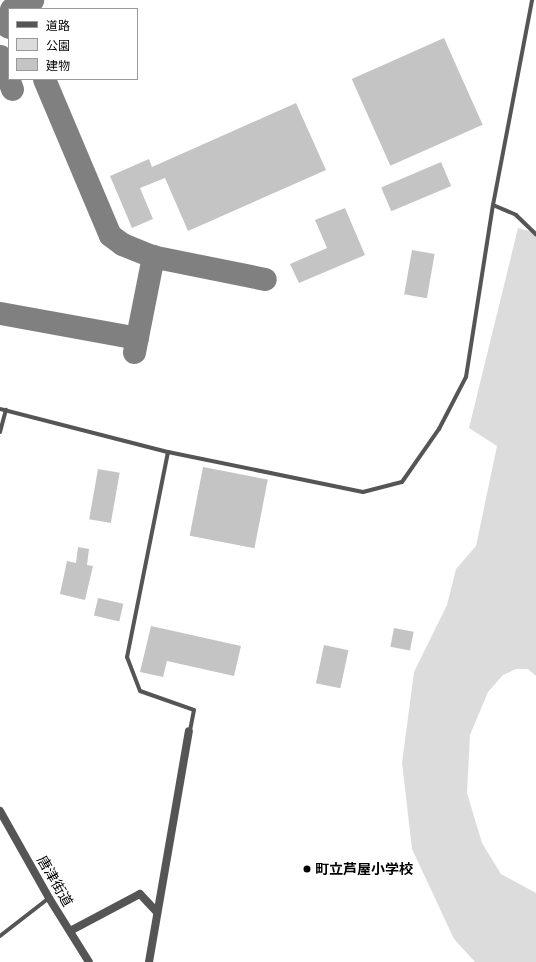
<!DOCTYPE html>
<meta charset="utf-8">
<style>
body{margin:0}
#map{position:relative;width:536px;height:962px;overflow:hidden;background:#fff;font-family:"PT Sans Narrow","Noto Sans JP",sans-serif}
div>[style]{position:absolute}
.green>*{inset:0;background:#dcdcdc}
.taxiway>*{height:23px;margin:-11.5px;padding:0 11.5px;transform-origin:11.5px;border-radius:11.5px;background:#808080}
.building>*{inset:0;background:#c4c4c4;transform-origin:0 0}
.lane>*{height:4px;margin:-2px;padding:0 2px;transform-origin:2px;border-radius:2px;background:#555}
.street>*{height:8px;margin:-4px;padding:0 4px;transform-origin:4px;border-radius:4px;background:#555}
.dots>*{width:11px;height:11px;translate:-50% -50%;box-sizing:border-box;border:2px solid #fff;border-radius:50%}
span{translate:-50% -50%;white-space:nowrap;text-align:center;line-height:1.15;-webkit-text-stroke:3px #fff;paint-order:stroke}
.poi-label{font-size:14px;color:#000;font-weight:700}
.left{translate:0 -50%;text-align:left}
.street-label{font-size:14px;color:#000}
.legend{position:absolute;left:8px;top:8px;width:130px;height:72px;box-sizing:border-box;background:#fff;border:1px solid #999;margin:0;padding:5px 7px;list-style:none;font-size:12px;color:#000}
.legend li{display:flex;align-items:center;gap:8px;height:20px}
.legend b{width:20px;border:1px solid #999}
</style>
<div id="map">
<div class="green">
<i style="clip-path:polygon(518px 228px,536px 233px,536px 676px,528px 669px,516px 669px,503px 675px,488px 692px,470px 735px,467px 793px,482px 843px,501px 874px,536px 893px,536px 962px,475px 962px,454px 939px,412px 849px,402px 763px,414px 672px,447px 605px,456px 569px,476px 546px,497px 446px,469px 428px)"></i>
</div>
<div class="taxiway">
<i style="left:11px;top:9px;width:23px;rotate:-23deg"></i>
<i style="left:0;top:22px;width:10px;rotate:29deg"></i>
<i style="left:0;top:56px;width:35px;rotate:70deg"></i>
<i style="left:44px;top:79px;width:169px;rotate:67.1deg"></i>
<i style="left:110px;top:235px;width:15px;rotate:37deg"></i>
<i style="left:122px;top:244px;width:31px;rotate:22deg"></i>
<i style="left:151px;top:256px;width:116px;rotate:11.4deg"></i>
<i style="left:0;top:313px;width:139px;rotate:10.3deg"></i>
<i style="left:134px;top:352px;width:98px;rotate:-78.8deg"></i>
</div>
<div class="building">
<i style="left:444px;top:38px;width:95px;height:101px;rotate:66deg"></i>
<i style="clip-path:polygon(296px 103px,326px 170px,188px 231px,165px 178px,140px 188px,153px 219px,132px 228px,110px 176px,149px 159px,152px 167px)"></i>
<i style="left:441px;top:162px;width:26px;height:65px;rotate:67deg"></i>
<i style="clip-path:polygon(345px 208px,365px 255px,299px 283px,290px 264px,327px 248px,315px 220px)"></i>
<i style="left:412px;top:250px;width:23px;height:45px;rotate:10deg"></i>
<i style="left:203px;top:467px;width:66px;height:70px;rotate:11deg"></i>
<i style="left:98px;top:469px;width:22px;height:51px;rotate:10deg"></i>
<i style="clip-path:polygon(78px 547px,89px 549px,87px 565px,93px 566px,85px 600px,60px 594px,67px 561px,76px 563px)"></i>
<i style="left:98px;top:598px;width:26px;height:18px;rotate:13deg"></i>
<i style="clip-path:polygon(151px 626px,241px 646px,234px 676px,167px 661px,163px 677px,140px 672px)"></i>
<i style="left:394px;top:628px;width:20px;height:19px;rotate:11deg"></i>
<i style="left:324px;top:645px;width:25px;height:39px;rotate:12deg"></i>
</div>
<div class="lane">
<i style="left:493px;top:205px;width:25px;rotate:23deg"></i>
<i style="left:516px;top:215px;width:28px;rotate:44deg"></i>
<i style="left:0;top:409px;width:173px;rotate:14.4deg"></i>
<i style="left:168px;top:452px;width:199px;rotate:11.6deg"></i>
<i style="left:363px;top:492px;width:40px;rotate:-14.4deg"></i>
<i style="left:402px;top:482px;width:65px;rotate:-55.1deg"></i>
<i style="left:439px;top:429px;width:59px;rotate:-62.6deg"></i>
<i style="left:466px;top:377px;width:174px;rotate:-81.1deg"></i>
<i style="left:493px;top:205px;width:209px;rotate:-79.2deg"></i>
<i style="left:0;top:432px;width:23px;rotate:-75deg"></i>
<i style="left:168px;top:452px;width:209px;rotate:101.3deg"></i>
<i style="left:127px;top:657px;width:36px;rotate:69deg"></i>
<i style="left:140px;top:691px;width:57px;rotate:19.4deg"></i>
<i style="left:194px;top:710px;width:21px;rotate:101deg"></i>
<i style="left:0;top:936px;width:62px;rotate:-37.8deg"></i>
</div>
<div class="street">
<i style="left:0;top:811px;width:100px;rotate:60.6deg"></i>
<i style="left:49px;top:898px;width:75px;rotate:58deg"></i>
<i style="left:70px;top:931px;width:79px;rotate:-27.9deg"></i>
<i style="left:140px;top:894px;width:25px;rotate:47deg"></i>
<i style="left:149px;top:962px;width:234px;rotate:-80.2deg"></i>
</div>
<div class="dots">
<i style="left:307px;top:869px;background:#000"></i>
</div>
<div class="poi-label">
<span class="left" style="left:315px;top:869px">町立芦屋小学校</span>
</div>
<div class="street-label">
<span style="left:55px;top:881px;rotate:60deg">唐津街道</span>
</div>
<ul class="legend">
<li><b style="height:5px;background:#555"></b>道路</li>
<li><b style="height:11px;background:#dcdcdc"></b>公園</li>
<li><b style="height:11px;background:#c4c4c4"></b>建物</li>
</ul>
</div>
